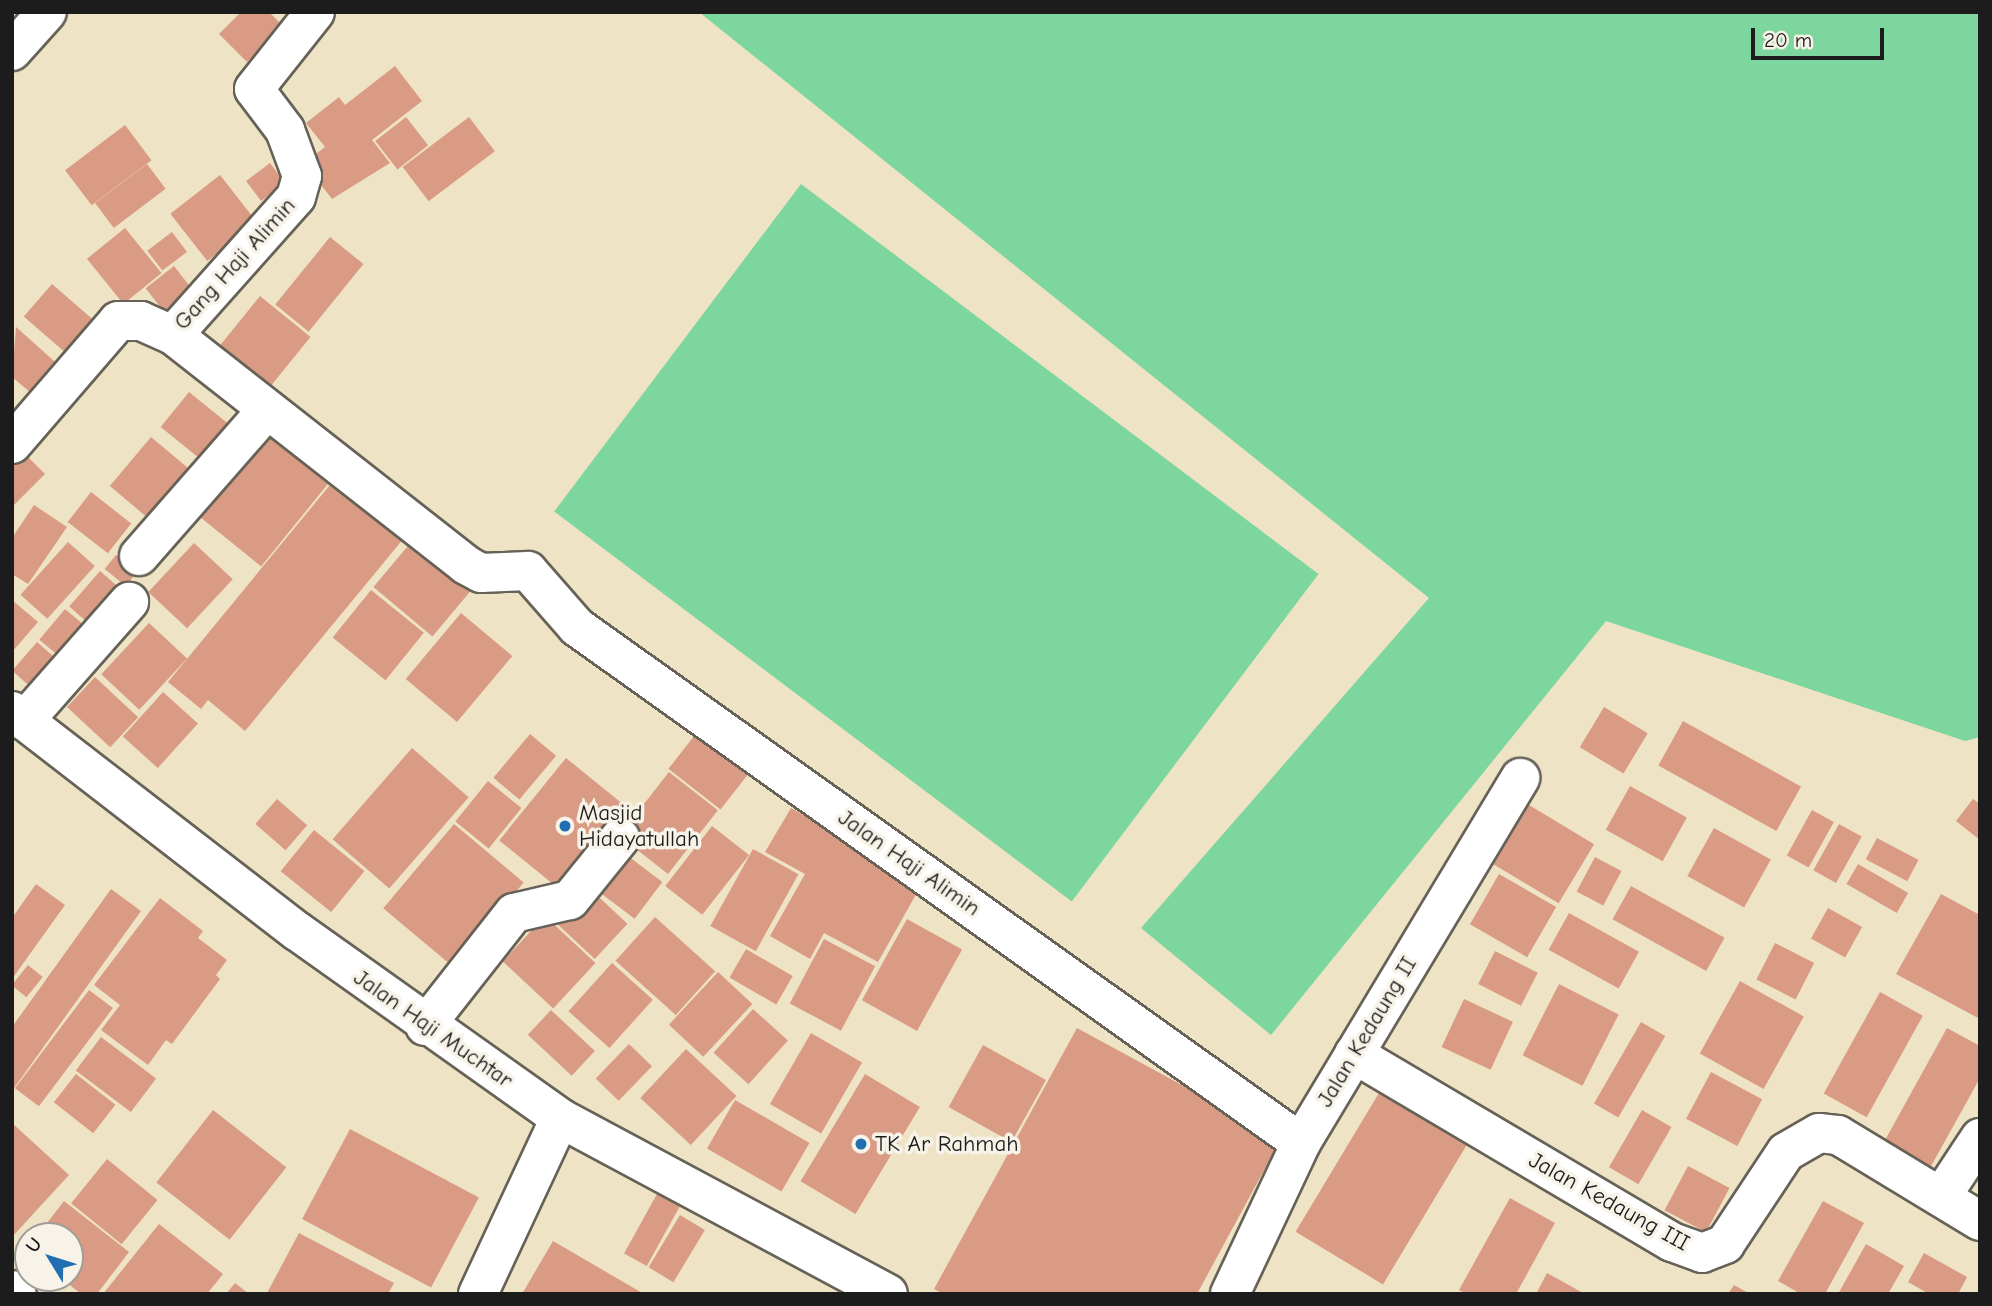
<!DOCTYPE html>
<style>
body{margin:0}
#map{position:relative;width:1992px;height:1306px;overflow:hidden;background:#eee3c5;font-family:"Comic Neue",sans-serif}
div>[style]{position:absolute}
.green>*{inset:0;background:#7cd69d;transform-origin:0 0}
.building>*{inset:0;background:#da9b84;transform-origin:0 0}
.roads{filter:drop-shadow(2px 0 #666257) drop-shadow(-2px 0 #666257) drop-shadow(0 2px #666257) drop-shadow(0 -2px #666257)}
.minor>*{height:38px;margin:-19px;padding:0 19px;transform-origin:19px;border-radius:19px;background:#fff}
.dots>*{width:19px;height:19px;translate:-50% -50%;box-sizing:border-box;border:4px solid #f7f3e8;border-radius:50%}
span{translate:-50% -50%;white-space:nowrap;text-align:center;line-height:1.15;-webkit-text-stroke:7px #f7f3e8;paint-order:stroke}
.street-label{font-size:23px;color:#1c1c1c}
.poi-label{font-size:23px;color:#1c1c1c}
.left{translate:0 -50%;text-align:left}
.frame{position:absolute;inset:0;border:14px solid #1c1c1c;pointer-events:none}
.north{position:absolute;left:14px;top:1222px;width:70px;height:70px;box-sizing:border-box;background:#f7f3e8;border:2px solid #9f9d96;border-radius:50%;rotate:308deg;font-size:19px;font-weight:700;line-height:28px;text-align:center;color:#1c1c1c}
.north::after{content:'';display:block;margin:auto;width:24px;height:32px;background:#1f6fb2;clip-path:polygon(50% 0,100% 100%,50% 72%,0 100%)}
.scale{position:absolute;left:1751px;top:28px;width:133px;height:32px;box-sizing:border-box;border:4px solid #1c1c1c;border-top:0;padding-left:9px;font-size:21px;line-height:24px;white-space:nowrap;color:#1c1c1c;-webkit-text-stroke:5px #f7f3e8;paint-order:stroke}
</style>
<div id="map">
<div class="green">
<i style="clip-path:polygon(699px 12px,1980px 12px,1980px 737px,1965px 741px,1606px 621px,1271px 1035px,1141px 928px,1429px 598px)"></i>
<i style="left:801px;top:184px;width:648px;height:410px;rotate:37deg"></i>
</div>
<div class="building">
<i style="clip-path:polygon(241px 12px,269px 12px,283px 26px,247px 62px,219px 34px)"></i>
<i style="clip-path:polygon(395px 66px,422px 101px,372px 140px,390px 163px,332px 199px,304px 163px,325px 147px,306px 123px,339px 97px,345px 105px)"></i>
<i style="left:406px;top:117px;width:36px;height:39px;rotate:52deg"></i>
<i style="left:469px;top:117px;width:43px;height:83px;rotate:53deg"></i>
<i style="left:125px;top:125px;width:44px;height:75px;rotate:53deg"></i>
<i style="left:270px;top:163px;width:25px;height:30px;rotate:53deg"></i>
<i style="left:147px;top:164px;width:31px;height:65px;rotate:53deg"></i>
<i style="left:220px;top:175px;width:60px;height:63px;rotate:52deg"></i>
<i style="left:125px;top:228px;width:58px;height:49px;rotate:51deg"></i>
<i style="left:172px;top:232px;width:25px;height:31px;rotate:53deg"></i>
<i style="left:330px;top:237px;width:43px;height:87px;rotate:39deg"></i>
<i style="left:174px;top:266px;width:44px;height:36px;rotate:52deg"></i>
<i style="left:52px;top:284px;width:61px;height:43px;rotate:41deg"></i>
<i style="left:260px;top:296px;width:65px;height:72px;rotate:39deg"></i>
<i style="clip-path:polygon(16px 327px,63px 369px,37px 398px,12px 377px)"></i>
<i style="left:189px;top:392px;width:62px;height:45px;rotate:39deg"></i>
<i style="left:263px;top:429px;width:85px;height:108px;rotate:39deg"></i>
<i style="left:151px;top:437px;width:62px;height:64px;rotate:40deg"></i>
<i style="clip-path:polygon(22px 451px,45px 474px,12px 507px,12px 461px)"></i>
<i style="clip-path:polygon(334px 480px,404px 538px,245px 731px,208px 700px,201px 709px,168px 682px)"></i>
<i style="left:91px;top:492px;width:51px;height:38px;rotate:38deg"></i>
<i style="clip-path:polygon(34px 505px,67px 527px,28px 584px,12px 574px,12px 538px)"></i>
<i style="left:412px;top:541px;width:77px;height:60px;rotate:40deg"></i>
<i style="left:68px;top:542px;width:36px;height:71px;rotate:42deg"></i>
<i style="left:194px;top:543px;width:53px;height:67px;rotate:43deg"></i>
<i style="left:116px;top:555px;width:27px;height:18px;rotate:39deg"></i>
<i style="left:100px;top:571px;width:32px;height:47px;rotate:41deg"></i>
<i style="left:371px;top:590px;width:68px;height:61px;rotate:39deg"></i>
<i style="clip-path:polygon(12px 600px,38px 622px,12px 652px)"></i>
<i style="left:65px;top:609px;width:33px;height:40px;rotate:40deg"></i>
<i style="left:461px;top:613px;width:67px;height:86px;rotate:40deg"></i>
<i style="left:149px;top:623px;width:52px;height:70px;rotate:43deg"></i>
<i style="left:37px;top:642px;width:35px;height:38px;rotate:41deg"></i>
<i style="left:95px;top:677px;width:59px;height:41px;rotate:43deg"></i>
<i style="left:163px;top:692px;width:47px;height:60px;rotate:42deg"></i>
<i style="left:1604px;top:707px;width:51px;height:47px;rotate:31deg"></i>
<i style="left:1683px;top:721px;width:135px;height:51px;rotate:29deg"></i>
<i style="left:698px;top:731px;width:66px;height:48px;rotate:38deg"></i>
<i style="left:530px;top:734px;width:34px;height:57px;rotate:40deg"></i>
<i style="left:412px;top:748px;width:75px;height:121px;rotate:41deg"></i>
<i style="left:566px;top:758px;width:87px;height:106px;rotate:39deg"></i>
<i style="left:669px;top:772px;width:62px;height:81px;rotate:38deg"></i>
<i style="left:488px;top:781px;width:43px;height:52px;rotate:39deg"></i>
<i style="left:1630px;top:786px;width:65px;height:50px;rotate:29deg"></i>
<i style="left:277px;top:799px;width:40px;height:33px;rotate:41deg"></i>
<i style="clip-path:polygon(1973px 799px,1980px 804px,1980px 840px,1956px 821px)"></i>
<i style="left:1529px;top:805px;width:76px;height:69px;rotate:31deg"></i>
<i style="clip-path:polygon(791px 808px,923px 882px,878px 962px,824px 933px,810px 959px,770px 936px,805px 874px,765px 852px)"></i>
<i style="left:1812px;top:810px;width:25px;height:52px;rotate:29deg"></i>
<i style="left:454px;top:824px;width:91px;height:110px;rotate:40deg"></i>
<i style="left:1839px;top:824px;width:26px;height:53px;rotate:29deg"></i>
<i style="left:712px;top:826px;width:47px;height:76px;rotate:38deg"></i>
<i style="left:1714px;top:828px;width:65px;height:55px;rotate:29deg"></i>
<i style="left:314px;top:830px;width:65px;height:53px;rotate:39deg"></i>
<i style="left:1877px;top:838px;width:47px;height:24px;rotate:28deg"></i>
<i style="left:616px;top:847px;width:58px;height:46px;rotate:37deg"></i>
<i style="left:753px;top:849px;width:52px;height:88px;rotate:29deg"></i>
<i style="left:1595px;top:857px;width:30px;height:39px;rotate:28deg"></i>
<i style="left:1858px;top:864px;width:58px;height:23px;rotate:30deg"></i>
<i style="left:1499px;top:874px;width:66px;height:58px;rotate:30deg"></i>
<i style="clip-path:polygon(36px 884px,65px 905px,12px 979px,12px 918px)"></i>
<i style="left:1631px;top:886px;width:107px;height:38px;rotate:29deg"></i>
<i style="left:588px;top:887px;width:54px;height:48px;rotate:43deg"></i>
<i style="clip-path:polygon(111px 889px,141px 911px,12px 1091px,12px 1027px)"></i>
<i style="clip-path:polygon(1941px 894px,1980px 915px,1980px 1019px,1896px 974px)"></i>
<i style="clip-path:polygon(160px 898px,203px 931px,198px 938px,227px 960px,216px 975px,220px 979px,172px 1044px,166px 1040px,148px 1065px,101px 1030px,120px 1005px,94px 985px)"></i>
<i style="left:1828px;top:908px;width:39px;height:35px;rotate:29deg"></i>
<i style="left:1569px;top:913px;width:80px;height:42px;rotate:29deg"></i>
<i style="left:545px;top:916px;width:69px;height:62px;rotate:43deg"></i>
<i style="left:655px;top:917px;width:81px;height:59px;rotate:42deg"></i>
<i style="left:907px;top:919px;width:63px;height:93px;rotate:29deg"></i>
<i style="left:824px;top:939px;width:58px;height:73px;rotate:28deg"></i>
<i style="left:1775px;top:943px;width:44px;height:41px;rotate:27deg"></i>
<i style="left:746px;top:949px;width:54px;height:33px;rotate:30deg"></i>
<i style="left:1495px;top:951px;width:48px;height:37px;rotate:27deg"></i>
<i style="left:612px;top:963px;width:55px;height:65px;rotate:42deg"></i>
<i style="left:28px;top:965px;width:19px;height:26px;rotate:39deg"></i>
<i style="left:718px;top:972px;width:47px;height:72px;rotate:43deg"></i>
<i style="left:1740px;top:981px;width:73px;height:83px;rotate:29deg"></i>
<i style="left:1559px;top:984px;width:67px;height:80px;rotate:27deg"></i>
<i style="left:89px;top:990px;width:30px;height:123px;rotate:37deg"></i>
<i style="left:1880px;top:992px;width:49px;height:116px;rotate:29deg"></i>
<i style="left:1464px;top:999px;width:54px;height:53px;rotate:25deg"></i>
<i style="left:753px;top:1009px;width:47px;height:59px;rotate:42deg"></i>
<i style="left:551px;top:1010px;width:60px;height:34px;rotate:43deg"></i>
<i style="left:1641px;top:1022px;width:28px;height:94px;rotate:30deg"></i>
<i style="clip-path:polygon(1077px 1028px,1281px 1139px,1197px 1294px,943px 1294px,934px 1289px)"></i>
<i style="clip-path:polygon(1947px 1028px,1980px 1046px,1980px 1078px,1930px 1168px,1884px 1142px)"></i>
<i style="left:811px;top:1033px;width:59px;height:82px;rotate:30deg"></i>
<i style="left:101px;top:1037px;width:69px;height:42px;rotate:37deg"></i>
<i style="left:629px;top:1044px;width:32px;height:48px;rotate:44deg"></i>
<i style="left:983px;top:1045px;width:72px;height:71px;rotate:29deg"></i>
<i style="left:686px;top:1049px;width:69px;height:67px;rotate:43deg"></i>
<i style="left:1711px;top:1072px;width:58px;height:53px;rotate:28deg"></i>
<i style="left:76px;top:1074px;width:50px;height:36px;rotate:38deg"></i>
<i style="left:865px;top:1074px;width:64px;height:125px;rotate:31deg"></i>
<i style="left:1379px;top:1093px;width:102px;height:162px;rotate:31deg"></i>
<i style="left:735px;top:1100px;width:86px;height:56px;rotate:30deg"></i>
<i style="left:213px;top:1110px;width:93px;height:92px;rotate:38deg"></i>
<i style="left:1642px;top:1110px;width:34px;height:66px;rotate:30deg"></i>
<i style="clip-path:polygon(12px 1123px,69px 1175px,12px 1237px)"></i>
<i style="left:350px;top:1129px;width:146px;height:102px;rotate:28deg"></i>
<i style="left:107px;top:1159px;width:65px;height:57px;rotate:39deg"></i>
<i style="left:1688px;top:1166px;width:47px;height:50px;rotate:28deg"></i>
<i style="left:657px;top:1194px;width:26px;height:68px;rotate:29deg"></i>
<i style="clip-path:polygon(1510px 1198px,1555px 1223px,1516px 1294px,1467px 1294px,1459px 1290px)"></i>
<i style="clip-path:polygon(64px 1201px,129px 1252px,97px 1294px,81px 1294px,61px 1278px,70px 1278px,70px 1236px,37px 1236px)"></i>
<i style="clip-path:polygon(1823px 1201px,1864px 1223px,1825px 1294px,1801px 1294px,1778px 1281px)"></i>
<i style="left:680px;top:1215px;width:29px;height:61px;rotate:31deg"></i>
<i style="clip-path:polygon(159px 1224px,223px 1274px,207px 1294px,103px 1294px)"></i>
<i style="clip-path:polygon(299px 1233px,394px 1283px,388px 1294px,267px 1293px)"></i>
<i style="clip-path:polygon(553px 1241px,644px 1294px,522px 1294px)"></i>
<i style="clip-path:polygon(1866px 1244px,1904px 1266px,1888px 1294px,1838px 1294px)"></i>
<i style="clip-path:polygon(1924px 1253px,1967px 1277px,1958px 1294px,1929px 1294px,1908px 1282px)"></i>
<i style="clip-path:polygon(1547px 1273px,1585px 1294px,1536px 1294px)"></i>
<i style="clip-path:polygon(235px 1283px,249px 1294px,226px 1294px)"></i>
<i style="clip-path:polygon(1734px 1285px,1750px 1294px,1728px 1294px)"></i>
</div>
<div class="roads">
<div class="minor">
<i style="left:12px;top:51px;width:52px;rotate:-48.1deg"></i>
<i style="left:173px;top:335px;width:372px;rotate:38.1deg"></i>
<i style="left:466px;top:565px;width:17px;rotate:28deg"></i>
<i style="left:481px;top:573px;width:47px;rotate:-2.4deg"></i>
<i style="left:528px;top:571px;width:74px;rotate:48.8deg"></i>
<i style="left:577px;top:627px;width:889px;rotate:35.48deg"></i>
<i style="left:12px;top:444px;width:162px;rotate:-49.2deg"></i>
<i style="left:118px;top:321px;width:23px"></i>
<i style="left:141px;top:321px;width:35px;rotate:24deg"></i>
<i style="left:173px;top:335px;width:185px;rotate:-48.3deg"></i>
<i style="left:296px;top:197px;width:22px;rotate:-74deg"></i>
<i style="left:302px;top:176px;width:49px;rotate:-110.3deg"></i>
<i style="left:285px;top:130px;width:51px;rotate:-127.1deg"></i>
<i style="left:254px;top:89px;width:98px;rotate:-51.6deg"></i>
<i style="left:139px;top:556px;width:193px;rotate:-48.8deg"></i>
<i style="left:12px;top:711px;width:360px;rotate:37.7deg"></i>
<i style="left:297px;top:931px;width:323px;rotate:35.4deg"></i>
<i style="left:560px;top:1118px;width:372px;rotate:28.2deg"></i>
<i style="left:24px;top:721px;width:159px;rotate:-48.6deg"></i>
<i style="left:425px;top:1026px;width:144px;rotate:-51.8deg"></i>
<i style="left:514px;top:913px;width:57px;rotate:-13.1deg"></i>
<i style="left:570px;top:900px;width:80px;rotate:-51.1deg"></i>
<i style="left:1354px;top:1054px;width:369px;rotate:30.6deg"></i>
<i style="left:1672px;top:1242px;width:32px;rotate:20deg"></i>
<i style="left:1702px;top:1253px;width:25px;rotate:-21deg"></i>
<i style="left:1725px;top:1244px;width:110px;rotate:-56.5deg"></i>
<i style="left:1786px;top:1152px;width:38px;rotate:-30deg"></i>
<i style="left:1819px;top:1133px;width:19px;rotate:6deg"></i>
<i style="left:1838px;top:1135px;width:166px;rotate:31.2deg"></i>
<i style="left:1941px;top:1197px;width:71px;rotate:-56.5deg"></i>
<i style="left:12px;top:1290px;width:6px;rotate:39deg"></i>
<i style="left:478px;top:1294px;width:194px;rotate:-65deg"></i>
<i style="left:1230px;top:1294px;width:167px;rotate:-64.8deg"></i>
<i style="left:1301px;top:1143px;width:426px;rotate:-59deg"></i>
</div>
</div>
<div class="dots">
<i style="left:565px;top:826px;background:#1f6fb2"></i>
<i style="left:861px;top:1144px;background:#1f6fb2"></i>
</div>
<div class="street-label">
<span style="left:235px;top:264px;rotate:-48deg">Gang Haji Alimin</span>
<span style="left:909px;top:863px;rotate:35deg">Jalan Haji Alimin</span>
<span style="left:433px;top:1029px;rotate:35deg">Jalan Haji Muchtar</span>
<span style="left:1367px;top:1032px;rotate:-59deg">Jalan Kedaung II</span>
<span style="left:1609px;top:1202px;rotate:29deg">Jalan Kedaung III</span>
</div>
<div class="poi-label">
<span class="left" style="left:579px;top:826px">Masjid<br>Hidayatullah</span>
<span class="left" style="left:875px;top:1144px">TK Ar Rahmah</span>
</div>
<div class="frame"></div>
<div class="north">U</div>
<div class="scale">20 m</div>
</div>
